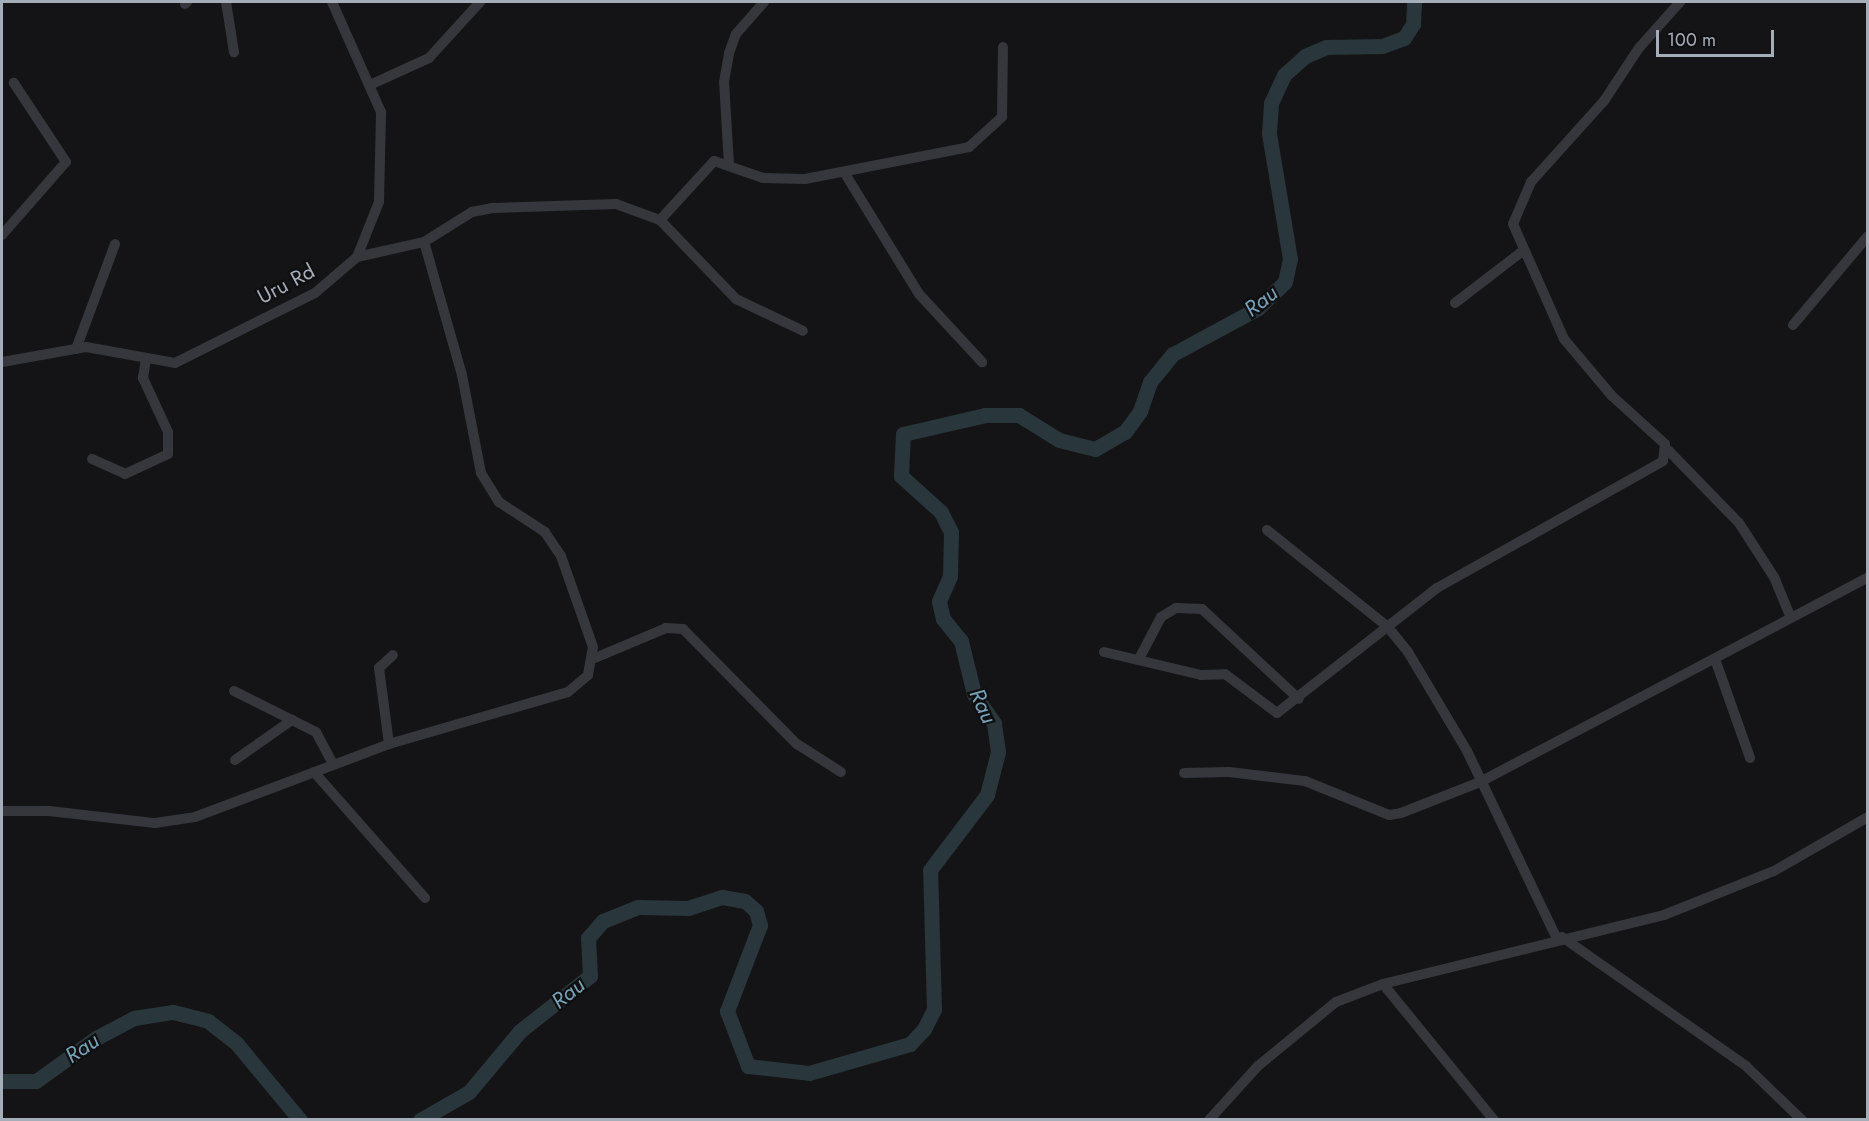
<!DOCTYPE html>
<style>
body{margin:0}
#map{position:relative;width:1869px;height:1121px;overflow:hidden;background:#141416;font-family:Jost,sans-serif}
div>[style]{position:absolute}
.river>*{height:15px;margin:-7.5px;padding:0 7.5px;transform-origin:7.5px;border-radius:7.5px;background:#29363b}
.minor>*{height:10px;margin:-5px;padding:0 5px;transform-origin:5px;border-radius:5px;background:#35373c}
span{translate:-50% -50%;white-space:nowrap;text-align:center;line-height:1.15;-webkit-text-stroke:4.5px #0f0f11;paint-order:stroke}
.street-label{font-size:21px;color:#a5adb8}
.water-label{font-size:22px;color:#78a2b7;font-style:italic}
.frame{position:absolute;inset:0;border:3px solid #a5adb8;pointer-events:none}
.scale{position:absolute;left:1656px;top:30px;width:118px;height:27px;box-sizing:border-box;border:3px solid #a5adb8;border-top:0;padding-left:8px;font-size:18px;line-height:21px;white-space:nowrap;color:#a5adb8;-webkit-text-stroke:4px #0f0f11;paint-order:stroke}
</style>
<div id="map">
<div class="river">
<i style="left:2px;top:1081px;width:34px"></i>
<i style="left:36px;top:1081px;width:74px;rotate:-35.6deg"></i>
<i style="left:96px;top:1038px;width:43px;rotate:-27.8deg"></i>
<i style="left:134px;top:1018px;width:39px;rotate:-9deg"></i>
<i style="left:173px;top:1012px;width:36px;rotate:14deg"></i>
<i style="left:208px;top:1021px;width:37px;rotate:38deg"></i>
<i style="left:237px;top:1044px;width:99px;rotate:50.3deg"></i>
<i style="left:420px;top:1120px;width:56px;rotate:-29.7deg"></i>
<i style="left:469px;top:1092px;width:80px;rotate:-50.1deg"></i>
<i style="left:520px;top:1031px;width:89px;rotate:-38.2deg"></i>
<i style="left:590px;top:976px;width:38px;rotate:-93deg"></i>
<i style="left:588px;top:938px;width:23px;rotate:-49deg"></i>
<i style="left:603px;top:921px;width:38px;rotate:-22deg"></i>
<i style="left:638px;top:907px;width:50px;rotate:1.1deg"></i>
<i style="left:688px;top:908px;width:36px;rotate:-18deg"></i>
<i style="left:722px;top:897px;width:23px;rotate:10deg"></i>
<i style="left:745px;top:901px;width:15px;rotate:42deg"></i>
<i style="left:756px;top:911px;width:15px;rotate:74deg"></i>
<i style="left:760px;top:925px;width:92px;rotate:111deg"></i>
<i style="left:727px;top:1011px;width:59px;rotate:69.1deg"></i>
<i style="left:748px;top:1066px;width:61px;rotate:6.5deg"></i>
<i style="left:809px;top:1073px;width:105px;rotate:-16deg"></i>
<i style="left:910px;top:1044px;width:21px;rotate:-47deg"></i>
<i style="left:924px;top:1029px;width:22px;rotate:-63deg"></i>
<i style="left:934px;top:1009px;width:139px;rotate:-91.6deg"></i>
<i style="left:930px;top:870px;width:94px;rotate:-52.8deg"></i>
<i style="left:987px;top:795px;width:44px;rotate:-75.7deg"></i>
<i style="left:998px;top:752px;width:29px;rotate:-98deg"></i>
<i style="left:994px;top:723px;width:35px;rotate:-125deg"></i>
<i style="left:974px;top:694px;width:55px;rotate:-103.8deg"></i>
<i style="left:961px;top:641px;width:28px;rotate:-129deg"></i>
<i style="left:943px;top:619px;width:18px;rotate:-103deg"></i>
<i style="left:939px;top:601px;width:27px;rotate:-66deg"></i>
<i style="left:950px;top:576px;width:44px;rotate:-88.7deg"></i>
<i style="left:951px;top:532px;width:22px;rotate:-117deg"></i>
<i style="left:941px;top:512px;width:54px;rotate:-138deg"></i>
<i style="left:901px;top:476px;width:42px;rotate:-87.3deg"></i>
<i style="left:903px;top:434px;width:84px;rotate:-13deg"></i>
<i style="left:985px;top:415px;width:34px"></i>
<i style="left:1019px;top:415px;width:47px;rotate:32deg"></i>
<i style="left:1059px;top:440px;width:37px;rotate:14deg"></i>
<i style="left:1095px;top:449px;width:34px;rotate:-30deg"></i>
<i style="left:1125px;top:432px;width:26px;rotate:-54deg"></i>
<i style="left:1140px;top:411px;width:31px;rotate:-71deg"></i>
<i style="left:1150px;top:382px;width:36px;rotate:-51deg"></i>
<i style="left:1173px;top:354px;width:97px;rotate:-28.4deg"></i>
<i style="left:1258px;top:308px;width:37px;rotate:-44deg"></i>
<i style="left:1285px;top:282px;width:24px;rotate:-78deg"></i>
<i style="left:1290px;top:259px;width:128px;rotate:-99.5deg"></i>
<i style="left:1269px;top:133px;width:30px;rotate:-86deg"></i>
<i style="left:1271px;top:103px;width:31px;rotate:-65deg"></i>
<i style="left:1284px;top:75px;width:28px;rotate:-42deg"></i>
<i style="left:1305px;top:56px;width:23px;rotate:-23deg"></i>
<i style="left:1326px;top:47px;width:56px;rotate:-1deg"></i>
<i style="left:1382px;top:46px;width:23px;rotate:-20deg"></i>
<i style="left:1404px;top:38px;width:17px;rotate:-57deg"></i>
<i style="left:1413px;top:24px;width:22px;rotate:-87deg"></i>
</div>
<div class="minor">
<i style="left:226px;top:2px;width:51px;rotate:80.9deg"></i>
<i style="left:185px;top:4px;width:3px;rotate:-45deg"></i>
<i style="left:372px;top:84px;width:63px;rotate:-24.5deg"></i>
<i style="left:429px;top:58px;width:76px;rotate:-47.7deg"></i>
<i style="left:729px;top:165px;width:83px;rotate:-93.4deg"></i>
<i style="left:724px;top:82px;width:29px;rotate:-80deg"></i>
<i style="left:729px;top:53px;width:20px;rotate:-70deg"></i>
<i style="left:736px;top:34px;width:43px;rotate:-48.8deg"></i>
<i style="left:844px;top:172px;width:143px;rotate:58.4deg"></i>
<i style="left:919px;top:294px;width:93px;rotate:47.2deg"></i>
<i style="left:660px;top:220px;width:80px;rotate:-47.5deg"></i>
<i style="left:714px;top:161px;width:52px;rotate:19.1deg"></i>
<i style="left:763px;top:178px;width:42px;rotate:1.4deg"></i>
<i style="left:805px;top:179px;width:167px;rotate:-11deg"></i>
<i style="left:969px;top:147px;width:45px;rotate:-42.3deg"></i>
<i style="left:1002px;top:117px;width:70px;rotate:-89.2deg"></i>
<i style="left:2px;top:235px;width:97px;rotate:-48.8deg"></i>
<i style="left:66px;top:162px;width:95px;rotate:-123.4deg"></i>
<i style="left:357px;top:257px;width:69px;rotate:-12.6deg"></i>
<i style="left:424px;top:242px;width:57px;rotate:-32deg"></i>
<i style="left:472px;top:212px;width:21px;rotate:-11deg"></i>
<i style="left:493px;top:208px;width:123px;rotate:-1.9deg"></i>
<i style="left:616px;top:204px;width:47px;rotate:20deg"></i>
<i style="left:660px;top:220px;width:110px;rotate:46.1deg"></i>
<i style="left:736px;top:299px;width:74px;rotate:25.5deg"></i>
<i style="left:1455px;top:303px;width:87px;rotate:-37.5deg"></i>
<i style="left:1793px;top:325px;width:116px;rotate:-49.9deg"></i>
<i style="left:76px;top:349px;width:112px;rotate:-69.6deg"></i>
<i style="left:2px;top:362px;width:85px;rotate:-10.1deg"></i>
<i style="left:86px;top:347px;width:90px;rotate:10.2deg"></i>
<i style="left:175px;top:363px;width:157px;rotate:-26.6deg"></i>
<i style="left:315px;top:293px;width:55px;rotate:-40.6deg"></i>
<i style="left:357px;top:257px;width:59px;rotate:-68.2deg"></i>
<i style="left:379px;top:202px;width:90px;rotate:-88.7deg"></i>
<i style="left:381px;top:112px;width:120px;rotate:-114deg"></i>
<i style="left:1668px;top:450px;width:102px;rotate:45.8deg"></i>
<i style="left:1739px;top:523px;width:64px;rotate:57.1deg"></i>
<i style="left:1774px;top:577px;width:44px;rotate:67.5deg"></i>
<i style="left:92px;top:459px;width:36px;rotate:24deg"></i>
<i style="left:125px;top:474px;width:47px;rotate:-24.9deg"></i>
<i style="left:168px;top:454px;width:22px;rotate:-90deg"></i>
<i style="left:168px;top:432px;width:60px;rotate:-114.8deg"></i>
<i style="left:143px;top:378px;width:18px;rotate:-81deg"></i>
<i style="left:1267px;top:530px;width:154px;rotate:38.7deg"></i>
<i style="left:1387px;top:626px;width:33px;rotate:51deg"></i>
<i style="left:1408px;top:652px;width:115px;rotate:59.2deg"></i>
<i style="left:1467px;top:751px;width:208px;rotate:64.4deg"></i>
<i style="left:1104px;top:652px;width:100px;rotate:13.3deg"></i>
<i style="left:1201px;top:675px;width:24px;rotate:-2deg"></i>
<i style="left:1225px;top:674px;width:65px;rotate:36.9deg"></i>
<i style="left:1277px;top:713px;width:203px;rotate:-38deg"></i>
<i style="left:1437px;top:588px;width:259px;rotate:-29.3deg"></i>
<i style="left:1663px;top:461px;width:17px;rotate:-83deg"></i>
<i style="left:1665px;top:444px;width:72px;rotate:-137.8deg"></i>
<i style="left:1612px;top:396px;width:75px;rotate:-130.1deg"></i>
<i style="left:1564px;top:339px;width:126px;rotate:-113.9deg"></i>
<i style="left:1513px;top:224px;width:46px;rotate:-66.8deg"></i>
<i style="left:1531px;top:182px;width:109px;rotate:-48deg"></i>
<i style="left:1604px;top:101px;width:64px;rotate:-56.6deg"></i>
<i style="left:1639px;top:48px;width:62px;rotate:-48.3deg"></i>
<i style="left:1140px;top:657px;width:45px;rotate:-62.3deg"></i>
<i style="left:1161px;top:617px;width:17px;rotate:-31deg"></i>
<i style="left:1176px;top:608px;width:26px;rotate:2deg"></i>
<i style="left:1202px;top:609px;width:132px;rotate:42.9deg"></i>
<i style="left:595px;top:658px;width:77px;rotate:-22.9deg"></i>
<i style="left:666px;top:628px;width:17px;rotate:3deg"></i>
<i style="left:683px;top:629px;width:162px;rotate:45.3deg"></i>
<i style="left:797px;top:744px;width:52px;rotate:32.5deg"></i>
<i style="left:1715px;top:659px;width:105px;rotate:70.5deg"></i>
<i style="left:234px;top:691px;width:92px;rotate:26.6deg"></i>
<i style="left:316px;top:732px;width:36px;rotate:62deg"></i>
<i style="left:389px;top:744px;width:77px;rotate:-97.5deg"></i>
<i style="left:379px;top:668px;width:19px;rotate:-43deg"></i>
<i style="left:235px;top:760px;width:70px;rotate:-35.1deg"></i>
<i style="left:314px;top:772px;width:168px;rotate:48.6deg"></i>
<i style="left:1184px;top:773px;width:45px;rotate:-1.3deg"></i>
<i style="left:1229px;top:772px;width:77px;rotate:6.8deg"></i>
<i style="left:1305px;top:781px;width:91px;rotate:22deg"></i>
<i style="left:1389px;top:815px;width:12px;rotate:-9deg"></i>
<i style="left:1401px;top:813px;width:85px;rotate:-21.4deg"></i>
<i style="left:1480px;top:782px;width:439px;rotate:-27.8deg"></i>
<i style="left:2px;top:811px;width:47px"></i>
<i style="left:49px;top:811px;width:107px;rotate:6.5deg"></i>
<i style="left:155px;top:823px;width:40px;rotate:-8.5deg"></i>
<i style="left:195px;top:817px;width:207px;rotate:-20.6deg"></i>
<i style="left:389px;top:744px;width:186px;rotate:-16.2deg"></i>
<i style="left:568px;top:692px;width:26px;rotate:-40deg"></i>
<i style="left:588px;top:675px;width:28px;rotate:-80deg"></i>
<i style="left:593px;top:647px;width:96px;rotate:-109.4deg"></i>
<i style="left:561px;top:556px;width:29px;rotate:-124deg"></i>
<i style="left:545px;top:532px;width:55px;rotate:-146.9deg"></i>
<i style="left:499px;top:502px;width:34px;rotate:-122deg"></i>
<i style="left:481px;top:473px;width:100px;rotate:-101deg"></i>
<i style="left:462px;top:375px;width:138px;rotate:-105.9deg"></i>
<i style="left:1562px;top:937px;width:225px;rotate:35deg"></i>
<i style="left:1746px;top:1066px;width:78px;rotate:44deg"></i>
<i style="left:1383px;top:984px;width:176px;rotate:50.8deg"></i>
<i style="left:1209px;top:1120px;width:73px;rotate:-47.8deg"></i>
<i style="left:1258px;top:1066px;width:101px;rotate:-39.4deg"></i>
<i style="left:1336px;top:1002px;width:50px;rotate:-21deg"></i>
<i style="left:1383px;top:984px;width:289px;rotate:-13.8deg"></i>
<i style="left:1664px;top:915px;width:118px;rotate:-21.8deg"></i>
<i style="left:1774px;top:871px;width:108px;rotate:-29.9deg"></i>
</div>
<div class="street-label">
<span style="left:286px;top:284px;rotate:-28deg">Uru Rd</span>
</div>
<div class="water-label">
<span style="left:1261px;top:301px;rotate:-38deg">Rau</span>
<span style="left:983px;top:706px;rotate:65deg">Rau</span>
<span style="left:568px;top:993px;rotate:-39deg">Rau</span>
<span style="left:82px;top:1048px;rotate:-34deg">Rau</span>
</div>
<div class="frame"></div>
<div class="scale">100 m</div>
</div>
